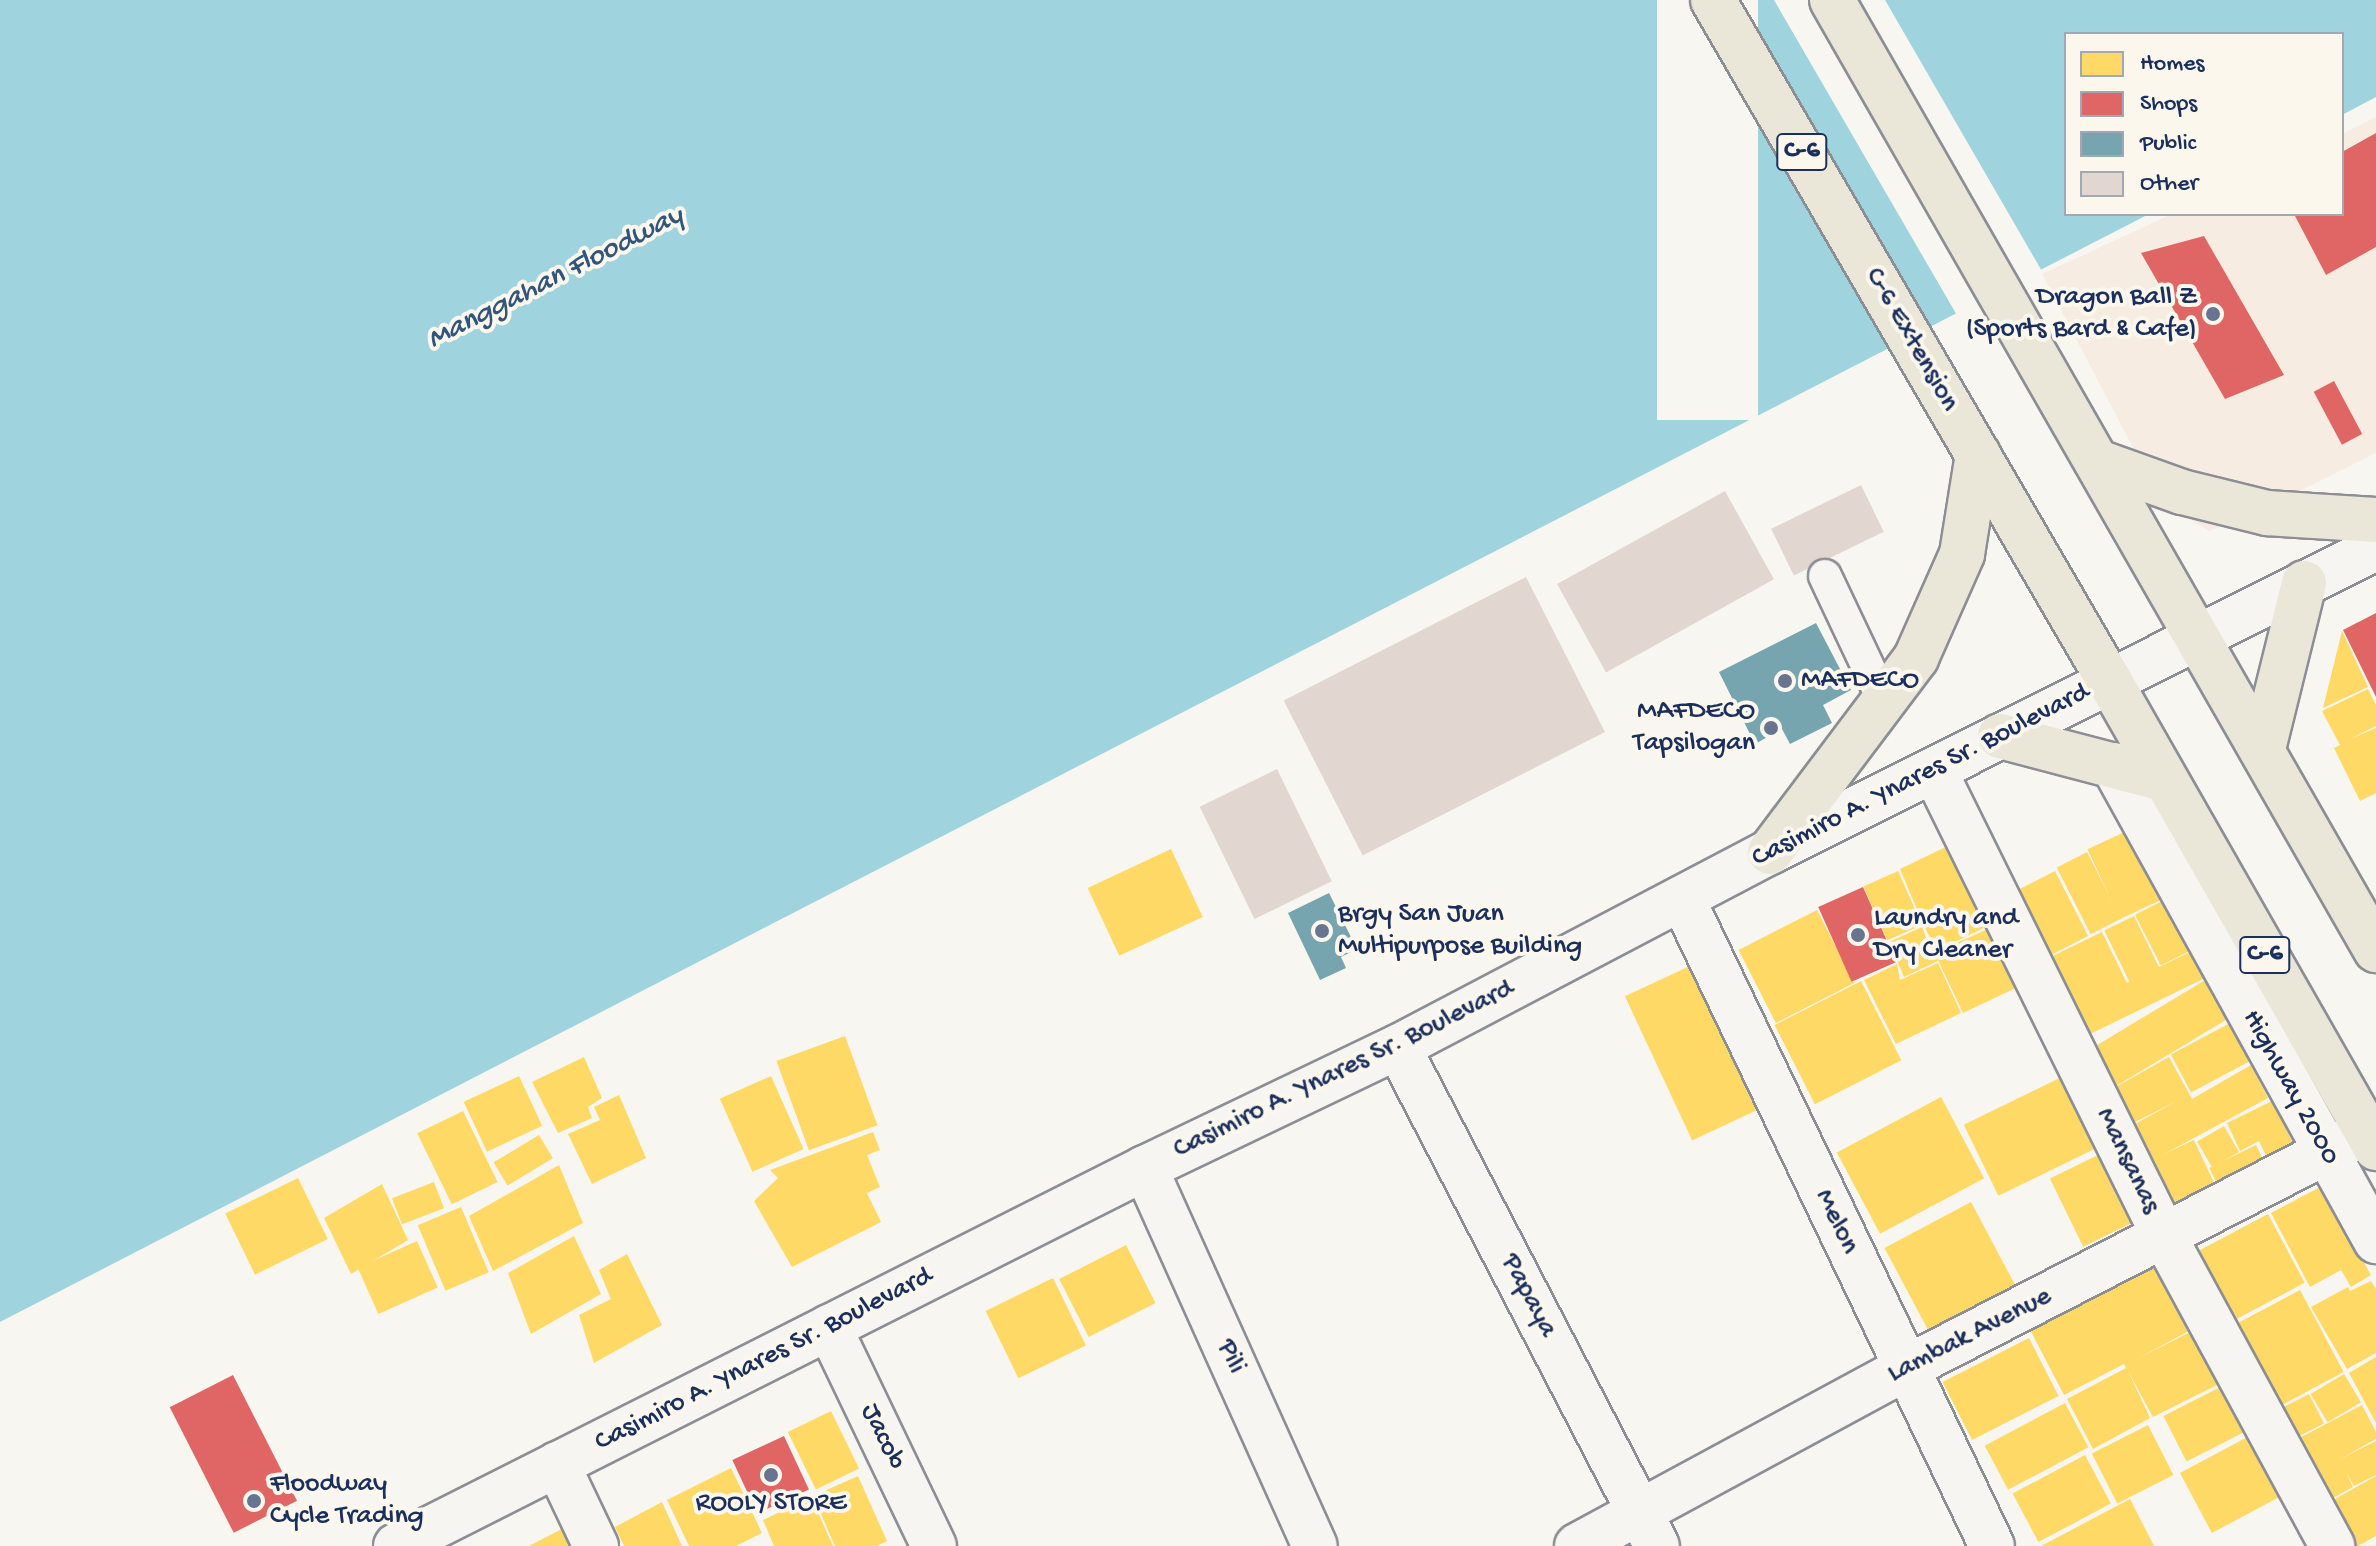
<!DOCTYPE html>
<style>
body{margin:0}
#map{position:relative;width:2376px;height:1546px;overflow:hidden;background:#f8f6f0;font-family:"Gochi Hand",sans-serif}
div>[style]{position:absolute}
.built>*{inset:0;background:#f7ece1}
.water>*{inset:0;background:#9fd4df}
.pier>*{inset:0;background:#f8f6f0;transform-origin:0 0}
.homes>*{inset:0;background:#ffd966;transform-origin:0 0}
.shops>*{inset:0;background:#e06666;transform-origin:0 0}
.public>*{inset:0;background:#76a5af}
.building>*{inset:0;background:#e2d7d0;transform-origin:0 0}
.roads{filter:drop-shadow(2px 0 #8b8e94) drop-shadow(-2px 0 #8b8e94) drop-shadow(0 2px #8b8e94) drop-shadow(0 -2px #8b8e94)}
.service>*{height:32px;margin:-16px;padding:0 16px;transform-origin:16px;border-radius:16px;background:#f6f5f1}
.minor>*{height:44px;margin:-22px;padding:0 22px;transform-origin:22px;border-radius:22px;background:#f6f5f1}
.secondary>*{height:44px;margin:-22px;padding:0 22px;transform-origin:22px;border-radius:22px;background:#f6f5f1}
.primary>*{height:44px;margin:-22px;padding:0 22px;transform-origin:22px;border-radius:22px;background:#eae7d8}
.dots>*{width:22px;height:22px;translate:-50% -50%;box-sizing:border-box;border:4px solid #fbf7ec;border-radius:50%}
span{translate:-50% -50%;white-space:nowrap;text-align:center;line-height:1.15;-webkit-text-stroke:8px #fbf7ec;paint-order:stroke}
.shield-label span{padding:2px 6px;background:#fbf7ec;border:2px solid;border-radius:6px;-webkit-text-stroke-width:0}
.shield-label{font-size:26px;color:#1b2f5e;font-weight:700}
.poi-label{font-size:28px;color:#1b2f5e}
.right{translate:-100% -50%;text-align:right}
.left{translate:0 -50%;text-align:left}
.street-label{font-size:28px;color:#1b2f5e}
.water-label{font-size:30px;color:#32557c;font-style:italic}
.legend{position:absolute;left:2064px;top:32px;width:280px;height:184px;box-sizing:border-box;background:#fbf7ec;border:2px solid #a1a7b3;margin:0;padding:10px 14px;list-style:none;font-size:24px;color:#1b2f5e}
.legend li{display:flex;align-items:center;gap:16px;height:40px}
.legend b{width:40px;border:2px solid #a1a7b3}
</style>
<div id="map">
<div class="built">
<i style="clip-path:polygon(2376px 117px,2376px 453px,2254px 514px,2209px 531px,2161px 501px,2042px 274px,2172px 214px,2342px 214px,2342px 134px)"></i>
</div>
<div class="water">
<i style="clip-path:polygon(0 0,2376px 0,2376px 97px,2342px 115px,2342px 34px,2066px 34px,2066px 214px,2149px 214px,0 1322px)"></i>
</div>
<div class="pier">
<i style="left:1657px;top:0;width:101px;height:420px"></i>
<i style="clip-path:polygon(1774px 0,1885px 0,2043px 273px,1958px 317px)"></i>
</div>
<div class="homes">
<i style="clip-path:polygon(2342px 631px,2368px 687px,2323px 708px)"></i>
<i style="clip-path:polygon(2368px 689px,2376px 705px,2376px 726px,2350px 739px,2376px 728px,2376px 793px,2360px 801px,2334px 748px,2340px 745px,2322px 711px)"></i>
<i style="left:2131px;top:829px;width:77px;height:48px;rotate:65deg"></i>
<i style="clip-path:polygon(1956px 842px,1975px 884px,1963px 890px,1976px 885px,1994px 923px,1936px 951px,1923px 923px,1932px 919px,1927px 909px,1919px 914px,1900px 869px)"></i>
<i style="left:1171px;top:849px;width:75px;height:92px;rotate:65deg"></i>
<i style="left:2087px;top:852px;width:75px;height:34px;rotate:63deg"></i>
<i style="left:1898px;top:871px;width:59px;height:38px;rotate:66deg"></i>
<i style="left:2055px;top:871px;width:73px;height:50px;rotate:63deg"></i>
<i style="left:2168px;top:898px;width:57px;height:37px;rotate:63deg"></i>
<i style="left:1817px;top:910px;width:82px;height:88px;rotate:63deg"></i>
<i style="left:2134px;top:916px;width:58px;height:33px;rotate:64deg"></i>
<i style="clip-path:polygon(1997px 925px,2024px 984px,1963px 1013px,1937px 958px,1938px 961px,1904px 977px,1889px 942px,1922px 927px,1932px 954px)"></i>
<i style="left:2102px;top:932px;width:59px;height:64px;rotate:64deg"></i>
<i style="left:2194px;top:950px;width:30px;height:141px;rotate:64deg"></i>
<i style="clip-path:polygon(1938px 963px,1961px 1013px,1896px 1044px,1864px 980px,1897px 964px,1900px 980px)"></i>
<i style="left:1692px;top:965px;width:159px;height:74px;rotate:65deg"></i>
<i style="left:2207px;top:979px;width:45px;height:145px;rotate:59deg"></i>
<i style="left:1861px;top:981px;width:89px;height:97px;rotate:63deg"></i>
<i style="left:2230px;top:1023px;width:43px;height:67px;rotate:62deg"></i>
<i style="left:845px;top:1036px;width:95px;height:73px;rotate:70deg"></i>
<i style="clip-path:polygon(584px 1057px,602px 1098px,588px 1107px,592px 1118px,558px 1133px,532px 1082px)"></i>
<i style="clip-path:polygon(2169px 1057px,2192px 1099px,2251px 1065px,2268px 1098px,2144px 1165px,2124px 1130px,2177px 1101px,2123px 1128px,2105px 1093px)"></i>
<i style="left:2068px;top:1074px;width:79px;height:116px;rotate:64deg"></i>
<i style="left:519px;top:1076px;width:55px;height:61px;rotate:65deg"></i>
<i style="left:771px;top:1076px;width:80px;height:56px;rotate:66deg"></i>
<i style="clip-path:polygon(619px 1095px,646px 1158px,592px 1184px,568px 1134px,600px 1120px,594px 1107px)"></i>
<i style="left:1941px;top:1097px;width:92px;height:118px;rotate:62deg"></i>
<i style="clip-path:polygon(2272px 1101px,2299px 1155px,2272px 1168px,2259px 1141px,2240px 1151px,2227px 1123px)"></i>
<i style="left:463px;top:1111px;width:79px;height:51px;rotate:64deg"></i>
<i style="left:2224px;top:1126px;width:30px;height:31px;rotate:60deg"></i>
<i style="clip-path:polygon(873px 1132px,880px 1150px,867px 1155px,880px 1187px,867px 1193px,881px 1222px,792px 1267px,754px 1201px,778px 1178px,770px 1170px)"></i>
<i style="left:539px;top:1135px;width:27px;height:53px;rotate:59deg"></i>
<i style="left:2194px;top:1140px;width:54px;height:52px;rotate:65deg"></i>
<i style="left:2256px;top:1145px;width:30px;height:52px;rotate:64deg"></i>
<i style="left:2102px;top:1153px;width:76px;height:58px;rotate:64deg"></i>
<i style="clip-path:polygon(559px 1165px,583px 1223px,493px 1271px,469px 1216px)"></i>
<i style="left:298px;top:1178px;width:68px;height:81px;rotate:64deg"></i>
<i style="left:434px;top:1182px;width:28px;height:45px;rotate:69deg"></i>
<i style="clip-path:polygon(382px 1184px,408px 1240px,351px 1274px,324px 1218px)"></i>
<i style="clip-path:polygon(2322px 1186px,2371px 1275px,2351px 1287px,2341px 1270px,2310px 1287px,2271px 1213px)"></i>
<i style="left:1971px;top:1202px;width:102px;height:98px;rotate:62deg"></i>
<i style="left:461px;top:1207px;width:71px;height:47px;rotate:67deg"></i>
<i style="left:2268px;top:1214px;width:78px;height:86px;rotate:62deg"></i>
<i style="clip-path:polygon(574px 1236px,601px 1294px,531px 1334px,508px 1273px)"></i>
<i style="left:417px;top:1241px;width:51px;height:65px;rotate:66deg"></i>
<i style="left:1126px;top:1245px;width:65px;height:75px;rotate:63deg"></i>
<i style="clip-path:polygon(2161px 1249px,2200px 1325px,2139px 1358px,2204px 1325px,2233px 1377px,2153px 1417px,2128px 1371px,2150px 1418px,2093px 1449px,2067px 1399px,2126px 1368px,2124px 1364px,2064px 1395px,2025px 1320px)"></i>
<i style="clip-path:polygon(627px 1254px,662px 1325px,594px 1363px,579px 1315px,611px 1299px,599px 1270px)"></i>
<i style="left:1053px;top:1278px;width:75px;height:75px;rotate:64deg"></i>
<i style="clip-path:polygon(2371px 1281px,2376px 1289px,2376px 1353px,2347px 1369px,2311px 1307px,2348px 1287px,2350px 1291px)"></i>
<i style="left:2300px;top:1290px;width:93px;height:79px;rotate:62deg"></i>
<i style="left:2029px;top:1338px;width:65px;height:97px;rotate:63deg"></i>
<i style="clip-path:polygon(2376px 1357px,2376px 1423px,2349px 1373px)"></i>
<i style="left:2344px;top:1374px;width:33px;height:39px;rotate:59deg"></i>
<i style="left:2232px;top:1381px;width:51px;height:77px;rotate:63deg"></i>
<i style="left:2309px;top:1394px;width:33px;height:38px;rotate:63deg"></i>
<i style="left:2065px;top:1403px;width:50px;height:91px;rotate:62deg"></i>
<i style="clip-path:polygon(2362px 1405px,2376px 1432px,2376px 1439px,2340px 1459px,2376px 1441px,2376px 1475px,2354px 1486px,2346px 1472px,2353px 1487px,2320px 1505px,2290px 1443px)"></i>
<i style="left:831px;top:1411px;width:64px;height:48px;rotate:64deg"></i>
<i style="left:2148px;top:1425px;width:56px;height:63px;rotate:63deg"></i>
<i style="left:2255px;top:1433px;width:68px;height:85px;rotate:62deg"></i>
<i style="left:2085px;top:1455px;width:55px;height:82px;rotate:62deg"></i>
<i style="clip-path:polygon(731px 1468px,762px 1533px,736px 1546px,689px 1546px,667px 1500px)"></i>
<i style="clip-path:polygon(858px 1476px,887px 1541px,877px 1546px,835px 1546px,813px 1496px)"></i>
<i style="clip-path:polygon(2376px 1476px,2376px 1536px,2358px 1546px,2347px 1546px,2321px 1507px)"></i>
<i style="clip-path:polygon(811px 1497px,833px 1546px,774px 1546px,763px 1520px)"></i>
<i style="clip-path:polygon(2130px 1499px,2154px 1546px,2041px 1546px)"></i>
<i style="clip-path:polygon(662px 1502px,682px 1546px,624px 1546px,615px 1527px)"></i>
<i style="clip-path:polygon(577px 1521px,589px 1546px,529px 1546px)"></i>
</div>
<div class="shops">
<i style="clip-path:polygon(2376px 133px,2376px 247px,2326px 275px,2294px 214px,2342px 214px,2342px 152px)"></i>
<i style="clip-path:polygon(2204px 236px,2284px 375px,2225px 399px,2141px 253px)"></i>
<i style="left:2334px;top:381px;width:60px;height:23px;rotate:62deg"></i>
<i style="clip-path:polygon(2376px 613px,2376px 697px,2343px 630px)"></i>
<i style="left:1863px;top:887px;width:82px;height:49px;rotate:66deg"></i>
<i style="left:233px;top:1375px;width:141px;height:71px;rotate:63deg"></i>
<i style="left:784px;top:1436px;width:59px;height:57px;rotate:65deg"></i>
</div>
<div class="public">
<i style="clip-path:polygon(1816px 623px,1851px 690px,1823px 705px,1832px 723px,1790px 744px,1782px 729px,1755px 744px,1719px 672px)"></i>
<i style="clip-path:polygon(1329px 893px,1357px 949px,1341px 957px,1346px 968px,1320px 980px,1288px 913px)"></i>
</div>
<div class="building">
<i style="left:1861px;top:485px;width:52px;height:100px;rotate:64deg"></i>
<i style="left:1725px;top:491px;width:101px;height:192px;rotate:61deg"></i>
<i style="left:1526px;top:577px;width:174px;height:272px;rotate:63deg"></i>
<i style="left:1277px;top:769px;width:125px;height:86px;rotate:64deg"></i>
</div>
<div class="roads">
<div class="service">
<i style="left:1825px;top:576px;width:138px;rotate:64.7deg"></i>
</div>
<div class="minor">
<i style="left:2113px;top:765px;width:544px;rotate:61.08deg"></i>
<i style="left:1934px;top:770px;width:520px;rotate:63.73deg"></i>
<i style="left:2164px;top:1236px;width:353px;rotate:61.5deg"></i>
<i style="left:1682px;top:898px;width:718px;rotate:64.43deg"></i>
<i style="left:1398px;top:1047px;width:562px;rotate:62.57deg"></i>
<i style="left:1145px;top:1168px;width:414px;rotate:65.8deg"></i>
<i style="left:829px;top:1327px;width:243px;rotate:64.4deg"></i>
<i style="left:557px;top:1464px;width:91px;rotate:64.6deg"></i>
<i style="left:1577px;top:1546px;width:374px;rotate:-28.4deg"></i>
<i style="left:1906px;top:1368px;width:518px;rotate:-27.21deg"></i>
</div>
<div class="secondary">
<i style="left:396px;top:1546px;width:839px;rotate:-26.78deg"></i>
<i style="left:1145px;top:1168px;width:280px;rotate:-25.6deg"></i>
<i style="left:1398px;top:1047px;width:420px;rotate:-27.7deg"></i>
<i style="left:1770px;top:852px;width:678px;rotate:-26.64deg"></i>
</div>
<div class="primary">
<i style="left:1713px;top:0;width:787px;rotate:59.79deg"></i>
<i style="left:2109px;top:680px;width:539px;rotate:60.29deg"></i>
<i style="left:1832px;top:0;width:1095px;rotate:60.2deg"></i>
<i style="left:2098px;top:462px;width:89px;rotate:19.7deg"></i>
<i style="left:2182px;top:492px;width:88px;rotate:13.9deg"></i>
<i style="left:2267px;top:513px;width:109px;rotate:3.7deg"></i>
<i style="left:2000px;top:736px;width:170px;rotate:14.7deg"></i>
<i style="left:2263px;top:749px;width:171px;rotate:-76.1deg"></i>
<i style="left:1770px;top:852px;width:243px;rotate:-53deg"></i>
<i style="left:1916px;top:658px;width:114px;rotate:-66.1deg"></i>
<i style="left:1962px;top:554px;width:101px;rotate:-80.9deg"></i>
</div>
</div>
<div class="dots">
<i style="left:2213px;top:314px;background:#687591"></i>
<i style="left:1785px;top:681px;background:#687591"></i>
<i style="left:1771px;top:728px;background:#687591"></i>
<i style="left:1322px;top:931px;background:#687591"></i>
<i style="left:1858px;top:935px;background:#687591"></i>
<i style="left:771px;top:1475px;background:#687591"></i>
<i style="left:254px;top:1501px;background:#687591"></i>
</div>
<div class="shield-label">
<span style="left:1802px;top:152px">C-6</span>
<span style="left:2265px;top:955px">C-6</span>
</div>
<div class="poi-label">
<span class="right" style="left:2197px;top:314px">Dragon Ball Z<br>(Sports Bard &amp; Cafe)</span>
<span class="left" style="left:1801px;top:681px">MAFDECO</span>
<span class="right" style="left:1755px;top:728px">MAFDECO<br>Tapsilogan</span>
<span class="left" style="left:1338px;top:931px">Brgy San Juan<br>Multipurpose Building</span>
<span class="left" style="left:1874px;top:935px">Laundry and<br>Dry Cleaner</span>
<span class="left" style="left:270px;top:1501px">Floodway<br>Cycle Trading</span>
<span style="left:771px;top:1504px">ROOLY STORE</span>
</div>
<div class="street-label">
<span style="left:1911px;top:340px;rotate:60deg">C-6 Extension</span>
<span style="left:1921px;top:776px;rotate:-27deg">Casimiro A. Ynares Sr. Boulevard</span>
<span style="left:1344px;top:1070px;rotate:-26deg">Casimiro A. Ynares Sr. Boulevard</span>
<span style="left:2290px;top:1088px;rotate:61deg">Highway 2000</span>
<span style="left:2127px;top:1161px;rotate:64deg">Mansanas</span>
<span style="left:1836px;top:1222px;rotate:64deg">Melon</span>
<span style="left:1528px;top:1296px;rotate:62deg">Papaya</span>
<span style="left:1970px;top:1336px;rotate:-27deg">Lambak Avenue</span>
<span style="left:1230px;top:1357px;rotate:66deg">Pili</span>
<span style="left:764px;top:1360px;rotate:-27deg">Casimiro A. Ynares Sr. Boulevard</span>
<span style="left:882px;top:1437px;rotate:64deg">Jacob</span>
</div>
<div class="water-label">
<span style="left:556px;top:279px;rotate:-27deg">Manggahan Floodway</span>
</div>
<ul class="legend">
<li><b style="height:22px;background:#ffd966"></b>Homes</li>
<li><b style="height:22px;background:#e06666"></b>Shops</li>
<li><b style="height:22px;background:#76a5af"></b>Public</li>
<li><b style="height:22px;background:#e2d7d0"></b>Other</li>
</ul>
</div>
